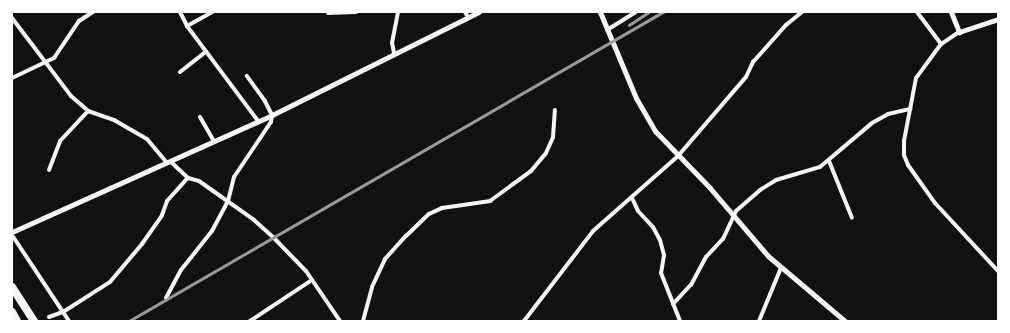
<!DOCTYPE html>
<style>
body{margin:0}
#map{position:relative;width:1010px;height:333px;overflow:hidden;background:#111;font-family:Merriweather,serif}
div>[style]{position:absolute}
.minor>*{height:4px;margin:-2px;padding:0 2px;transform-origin:2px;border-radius:2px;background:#f5f5f5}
.tertiary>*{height:5px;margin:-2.5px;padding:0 2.5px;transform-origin:2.5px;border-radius:2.5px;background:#f5f5f5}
.motorway>*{height:8px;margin:-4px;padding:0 4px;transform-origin:4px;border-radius:4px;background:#f5f5f5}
.rail>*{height:2.5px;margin:-1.25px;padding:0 1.25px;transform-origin:1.25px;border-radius:1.25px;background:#9a9a9a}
span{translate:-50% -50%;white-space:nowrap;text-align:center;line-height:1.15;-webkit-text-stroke:3.5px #fff;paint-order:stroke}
.frame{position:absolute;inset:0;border:13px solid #fff;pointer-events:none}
</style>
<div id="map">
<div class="minor">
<i style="left:180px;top:12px;width:16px;rotate:63deg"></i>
<i style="left:187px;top:26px;width:119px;rotate:53.2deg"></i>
<i style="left:465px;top:12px;width:6px;rotate:59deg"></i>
<i style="left:917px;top:12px;width:40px;rotate:53deg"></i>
<i style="left:328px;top:13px;width:28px;rotate:-2deg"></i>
<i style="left:12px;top:18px;width:98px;rotate:52.9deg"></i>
<i style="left:71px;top:96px;width:23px;rotate:41deg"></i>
<i style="left:88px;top:111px;width:28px;rotate:19deg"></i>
<i style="left:114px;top:120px;width:38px;rotate:30deg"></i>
<i style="left:147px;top:139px;width:31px;rotate:50deg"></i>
<i style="left:187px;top:26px;width:29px;rotate:-29deg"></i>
<i style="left:607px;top:30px;width:34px;rotate:-32deg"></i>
<i style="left:959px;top:32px;width:22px;rotate:146deg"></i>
<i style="left:941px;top:44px;width:42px;rotate:126.3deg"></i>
<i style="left:916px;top:78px;width:64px;rotate:100.8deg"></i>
<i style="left:904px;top:141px;width:14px;rotate:90deg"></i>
<i style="left:904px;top:155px;width:11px;rotate:68deg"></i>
<i style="left:908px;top:165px;width:47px;rotate:54.6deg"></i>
<i style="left:935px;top:203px;width:93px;rotate:47.2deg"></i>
<i style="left:394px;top:53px;width:10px;rotate:-101deg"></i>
<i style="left:392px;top:43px;width:32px;rotate:-79deg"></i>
<i style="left:180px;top:72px;width:33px;rotate:-38deg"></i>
<i style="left:12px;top:78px;width:47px;rotate:-25.5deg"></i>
<i style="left:54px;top:58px;width:45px;rotate:-56deg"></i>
<i style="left:79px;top:21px;width:17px;rotate:-33deg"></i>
<i style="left:200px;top:117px;width:28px;rotate:60deg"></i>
<i style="left:829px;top:161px;width:61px;rotate:68deg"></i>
<i style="left:171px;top:162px;width:23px;rotate:43deg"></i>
<i style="left:188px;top:178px;width:11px;rotate:15deg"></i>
<i style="left:199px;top:181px;width:67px;rotate:35.3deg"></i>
<i style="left:254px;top:220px;width:25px;rotate:42deg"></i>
<i style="left:273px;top:237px;width:47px;rotate:45.9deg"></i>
<i style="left:306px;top:271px;width:60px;rotate:55.8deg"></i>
<i style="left:49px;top:170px;width:31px;rotate:-69deg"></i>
<i style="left:60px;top:141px;width:41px;rotate:-47deg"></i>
<i style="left:632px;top:198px;width:14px;rotate:65deg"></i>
<i style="left:638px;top:211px;width:22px;rotate:47deg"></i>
<i style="left:653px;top:227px;width:15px;rotate:62deg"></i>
<i style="left:660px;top:240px;width:16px;rotate:75deg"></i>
<i style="left:664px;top:255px;width:18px;rotate:99deg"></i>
<i style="left:661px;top:273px;width:52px;rotate:68.4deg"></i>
<i style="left:12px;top:235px;width:103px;rotate:56.5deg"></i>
<i style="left:166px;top:298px;width:32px;rotate:-62deg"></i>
<i style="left:181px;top:270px;width:50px;rotate:-51.5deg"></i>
<i style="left:212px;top:231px;width:34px;rotate:-62deg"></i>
<i style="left:228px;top:201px;width:25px;rotate:-76deg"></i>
<i style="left:234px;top:177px;width:66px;rotate:-56.1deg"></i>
<i style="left:271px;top:122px;width:7px;rotate:-82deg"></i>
<i style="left:272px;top:115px;width:16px;rotate:-117deg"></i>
<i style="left:265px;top:101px;width:31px;rotate:-126deg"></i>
<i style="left:673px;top:304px;width:26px;rotate:-47deg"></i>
<i style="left:691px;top:285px;width:32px;rotate:-62deg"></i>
<i style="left:706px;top:257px;width:25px;rotate:-47deg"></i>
<i style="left:723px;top:239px;width:31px;rotate:-65deg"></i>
<i style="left:736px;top:211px;width:32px;rotate:-41deg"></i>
<i style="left:760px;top:190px;width:19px;rotate:-32deg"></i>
<i style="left:776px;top:180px;width:46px;rotate:-16.5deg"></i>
<i style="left:820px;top:167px;width:68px;rotate:-40.2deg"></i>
<i style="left:872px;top:123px;width:18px;rotate:-29deg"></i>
<i style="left:888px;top:114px;width:23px;rotate:-13deg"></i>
<i style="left:49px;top:317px;width:15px;rotate:-20deg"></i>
<i style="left:63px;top:312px;width:56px;rotate:-32.6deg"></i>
<i style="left:110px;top:282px;width:50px;rotate:-49.9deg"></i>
<i style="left:142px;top:244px;width:35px;rotate:-55deg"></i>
<i style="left:162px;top:215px;width:15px;rotate:-70deg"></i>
<i style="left:167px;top:201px;width:31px;rotate:-48deg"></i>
<i style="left:250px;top:321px;width:74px;rotate:-33.5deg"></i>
<i style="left:363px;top:321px;width:35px;rotate:-75deg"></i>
<i style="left:372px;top:287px;width:31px;rotate:-65deg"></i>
<i style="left:385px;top:259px;width:31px;rotate:-48deg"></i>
<i style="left:406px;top:236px;width:32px;rotate:-44deg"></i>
<i style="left:429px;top:214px;width:14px;rotate:-25deg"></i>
<i style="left:442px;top:208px;width:49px;rotate:-8.3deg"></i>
<i style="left:490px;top:201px;width:51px;rotate:-36.2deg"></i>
<i style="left:531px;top:171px;width:23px;rotate:-50deg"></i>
<i style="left:546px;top:153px;width:17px;rotate:-66deg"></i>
<i style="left:553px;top:137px;width:27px;rotate:-86deg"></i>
<i style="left:524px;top:321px;width:113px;rotate:-52.5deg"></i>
<i style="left:593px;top:231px;width:113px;rotate:-41.4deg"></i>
<i style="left:678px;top:156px;width:104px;rotate:-49.3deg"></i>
<i style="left:746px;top:77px;width:17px;rotate:-65deg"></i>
<i style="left:753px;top:62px;width:50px;rotate:-48.3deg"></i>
<i style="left:786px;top:25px;width:21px;rotate:-39deg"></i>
<i style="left:759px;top:321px;width:57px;rotate:-67.5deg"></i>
</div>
<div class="tertiary">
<i style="left:600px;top:12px;width:93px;rotate:67.3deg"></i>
<i style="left:636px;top:98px;width:39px;rotate:60deg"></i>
<i style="left:656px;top:132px;width:78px;rotate:46deg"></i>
<i style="left:710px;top:188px;width:89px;rotate:49.5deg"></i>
<i style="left:768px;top:256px;width:101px;rotate:40.2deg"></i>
<i style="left:951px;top:12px;width:22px;rotate:68deg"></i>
<i style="left:959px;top:32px;width:41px;rotate:-18.4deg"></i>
<i style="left:12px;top:232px;width:285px;rotate:-24.2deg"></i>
<i style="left:272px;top:115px;width:231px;rotate:-26.5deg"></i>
</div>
<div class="motorway">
<i style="left:12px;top:287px;width:40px;rotate:57.1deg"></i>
<i style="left:12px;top:312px;width:10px;rotate:61deg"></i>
</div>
<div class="rail">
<i style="left:629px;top:25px;width:24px;rotate:-33deg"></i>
<i style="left:129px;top:321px;width:617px;rotate:-30.06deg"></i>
</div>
<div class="frame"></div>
</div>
